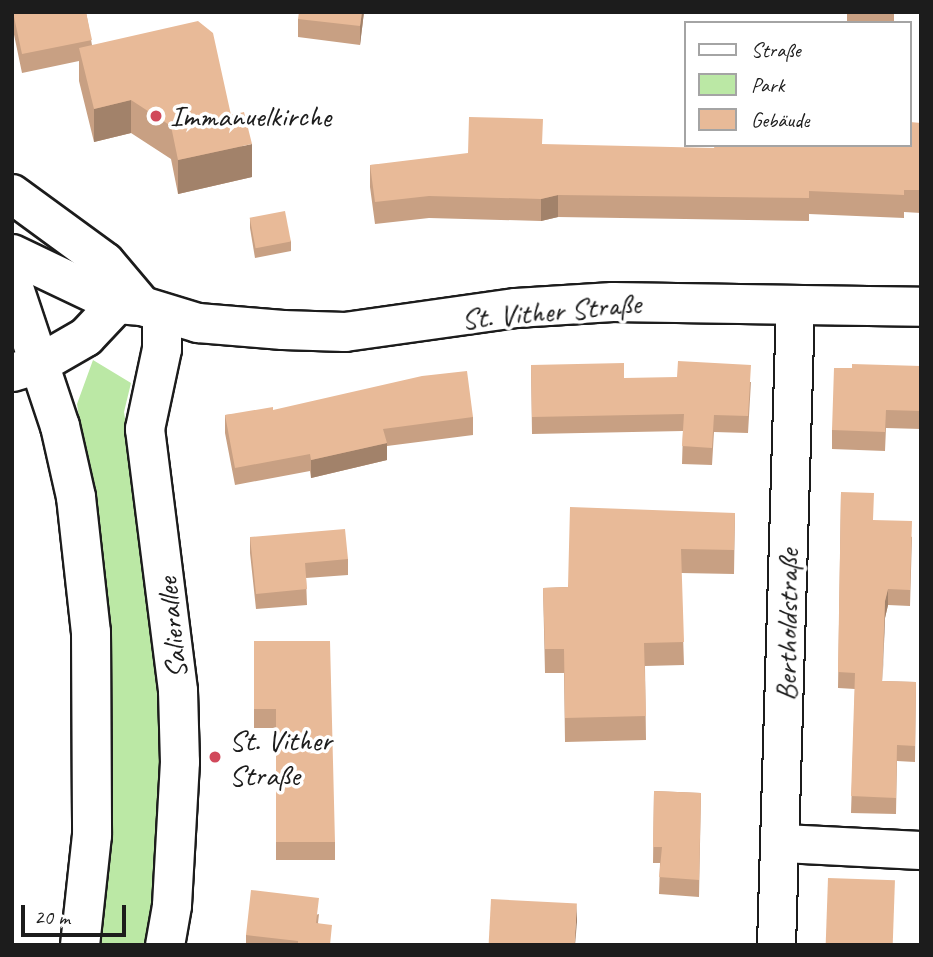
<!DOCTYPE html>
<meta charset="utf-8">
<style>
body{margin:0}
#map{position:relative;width:933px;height:957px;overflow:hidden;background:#fff;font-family:Caveat,sans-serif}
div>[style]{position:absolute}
.green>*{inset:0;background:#bbe8a5}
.roads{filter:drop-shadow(2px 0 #1c1c1c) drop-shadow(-2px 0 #1c1c1c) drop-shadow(0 2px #1c1c1c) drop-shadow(0 -2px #1c1c1c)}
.minor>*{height:37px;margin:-18.5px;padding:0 18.5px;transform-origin:18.5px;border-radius:18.5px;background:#fff}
.tertiary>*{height:38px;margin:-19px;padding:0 19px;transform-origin:19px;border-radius:19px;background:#fff}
.primary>*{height:38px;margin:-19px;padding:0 19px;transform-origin:19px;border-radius:19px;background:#fff}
.wall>*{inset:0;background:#c8a083;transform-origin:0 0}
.shaded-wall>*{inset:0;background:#a2826a}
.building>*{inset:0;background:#e8ba98;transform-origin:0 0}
.dots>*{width:19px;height:19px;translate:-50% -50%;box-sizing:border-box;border:4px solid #fff;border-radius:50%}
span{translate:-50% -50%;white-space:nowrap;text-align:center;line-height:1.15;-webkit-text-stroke:7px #fff;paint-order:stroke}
.poi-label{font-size:30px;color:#1c1c1c}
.left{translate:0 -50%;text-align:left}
.street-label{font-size:30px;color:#1c1c1c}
.frame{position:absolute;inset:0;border:14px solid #1c1c1c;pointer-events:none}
.legend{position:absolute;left:684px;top:21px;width:228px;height:126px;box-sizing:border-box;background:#fff;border:2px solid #a4a4a4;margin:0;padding:9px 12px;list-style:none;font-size:21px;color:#1c1c1c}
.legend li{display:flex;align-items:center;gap:14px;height:35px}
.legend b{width:35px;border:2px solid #a4a4a4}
.scale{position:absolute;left:21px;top:905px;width:105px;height:32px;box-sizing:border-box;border:4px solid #1c1c1c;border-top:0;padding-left:9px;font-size:21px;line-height:24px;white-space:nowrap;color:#1c1c1c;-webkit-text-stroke:5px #fff;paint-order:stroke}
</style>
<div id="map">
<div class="green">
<i style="clip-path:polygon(93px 360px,131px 383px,124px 412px,156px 615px,164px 774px,154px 945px,101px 945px,107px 887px,112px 683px,107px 611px,77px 404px)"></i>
</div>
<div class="roads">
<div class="minor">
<i style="left:12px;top:372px;width:30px;rotate:-17deg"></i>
<i style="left:782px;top:843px;width:139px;rotate:2.9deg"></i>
<i style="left:776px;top:945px;width:640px;rotate:-88.3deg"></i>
</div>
<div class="tertiary">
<i style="left:12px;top:282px;width:152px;rotate:71.6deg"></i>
<i style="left:60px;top:426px;width:73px;rotate:77.3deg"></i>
<i style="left:76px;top:497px;width:136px;rotate:83.7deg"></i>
<i style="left:91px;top:632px;width:203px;rotate:89.7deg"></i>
<i style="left:92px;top:835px;width:111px;rotate:96.2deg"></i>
<i style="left:162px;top:315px;width:34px;rotate:90deg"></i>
<i style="left:162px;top:349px;width:82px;rotate:102deg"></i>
<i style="left:145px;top:429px;width:264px;rotate:82.8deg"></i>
<i style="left:178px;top:691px;width:71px;rotate:88.4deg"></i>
<i style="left:180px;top:762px;width:144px;rotate:93.2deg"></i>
<i style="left:172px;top:906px;width:40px;rotate:100deg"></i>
<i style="left:41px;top:363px;width:52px;rotate:-30deg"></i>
<i style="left:86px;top:337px;width:45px;rotate:-46.8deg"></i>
</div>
<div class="primary">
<i style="left:12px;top:194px;width:115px;rotate:36.2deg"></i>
<i style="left:105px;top:262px;width:57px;rotate:49.9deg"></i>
<i style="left:12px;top:254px;width:116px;rotate:25.5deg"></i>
<i style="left:117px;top:304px;width:25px;rotate:5deg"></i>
<i style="left:142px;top:306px;width:59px;rotate:16.9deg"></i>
<i style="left:198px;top:323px;width:85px;rotate:4.7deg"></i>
<i style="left:283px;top:330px;width:62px;rotate:1.8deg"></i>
<i style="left:345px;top:332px;width:173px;rotate:-8deg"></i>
<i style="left:516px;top:308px;width:97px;rotate:-3.5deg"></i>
<i style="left:613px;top:302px;width:308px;rotate:0.9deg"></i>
</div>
</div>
<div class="wall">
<i style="clip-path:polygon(12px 12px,86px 12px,92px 45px,231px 115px,252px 177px,178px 194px,171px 159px,131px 133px,94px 142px,79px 81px,79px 61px,22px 73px,12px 25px)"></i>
<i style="clip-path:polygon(364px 12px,360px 45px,298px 37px,298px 19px)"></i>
<i style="left:847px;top:12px;width:47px;height:11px"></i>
<i style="clip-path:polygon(921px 123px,921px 213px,904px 212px,904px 218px,809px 214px,809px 221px,558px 217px,541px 221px,429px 218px,375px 224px,370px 187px,370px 165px,714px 148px,910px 145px)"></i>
<i style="clip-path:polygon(250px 218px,291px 241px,291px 251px,255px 258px,250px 228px)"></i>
<i style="clip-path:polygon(531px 365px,624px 378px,751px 382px,748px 433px,714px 432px,712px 465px,682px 464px,683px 431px,532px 434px)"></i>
<i style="clip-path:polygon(921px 366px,921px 429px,886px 428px,885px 451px,832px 449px,832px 430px,852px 368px)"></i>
<i style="clip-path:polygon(273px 410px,473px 417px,473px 435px,387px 446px,387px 460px,311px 478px,310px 471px,235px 485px,225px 433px,225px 415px)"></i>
<i style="clip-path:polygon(841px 492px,873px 520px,912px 537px,910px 606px,888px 605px,885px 618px,882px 681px,916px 682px,915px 762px,897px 761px,896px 814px,851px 813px,855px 689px,838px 688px)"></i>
<i style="clip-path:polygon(735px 513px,734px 574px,681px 573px,684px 665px,645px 666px,646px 740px,565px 742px,564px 673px,545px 673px,543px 588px,568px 587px)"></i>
<i style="clip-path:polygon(250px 537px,348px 559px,348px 575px,306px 578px,307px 605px,256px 609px,250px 553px)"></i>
<i style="clip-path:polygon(254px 641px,335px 842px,335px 860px,276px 860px,276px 728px,254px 728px)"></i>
<i style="clip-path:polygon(654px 791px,701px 793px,699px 897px,659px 894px,660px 863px,653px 863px)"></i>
<i style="clip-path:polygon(319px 914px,318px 923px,331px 945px,246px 945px,246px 935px)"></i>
</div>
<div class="shaded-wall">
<i style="clip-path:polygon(362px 12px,364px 12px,360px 45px,360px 26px)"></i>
<i style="clip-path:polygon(131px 100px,131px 133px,94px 142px,94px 109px)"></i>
<i style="clip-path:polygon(252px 144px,252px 177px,178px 194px,178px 160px)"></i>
<i style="clip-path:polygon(558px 195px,558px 217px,541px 221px,541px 199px)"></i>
<i style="clip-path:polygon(387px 443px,387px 460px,311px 478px,311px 460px)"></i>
<i style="clip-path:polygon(888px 589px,888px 605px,885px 618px,882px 697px,885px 601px)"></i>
<i style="clip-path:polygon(577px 904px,577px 922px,575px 945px,574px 945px)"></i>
</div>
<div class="building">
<i style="clip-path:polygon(13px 12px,86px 12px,92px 40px,22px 54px)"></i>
<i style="clip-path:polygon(299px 12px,362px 12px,360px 26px,298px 19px)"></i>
<i style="clip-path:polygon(198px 21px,213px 33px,231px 115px,244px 112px,252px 144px,178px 160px,171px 126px,131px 100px,94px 109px,79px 48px)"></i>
<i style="clip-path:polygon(469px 117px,543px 119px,542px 144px,714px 148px,715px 145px,910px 145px,910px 122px,921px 123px,921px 190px,904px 190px,904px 195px,809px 191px,809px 198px,558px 195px,541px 199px,429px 196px,375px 202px,370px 165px,468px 153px)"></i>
<i style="left:285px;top:211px;width:31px;height:36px;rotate:79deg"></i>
<i style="clip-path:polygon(678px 361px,751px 365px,748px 416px,714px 415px,712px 448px,682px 446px,684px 414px,532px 417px,531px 365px,624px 363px,624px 378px,677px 377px)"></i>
<i style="clip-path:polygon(852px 364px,921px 366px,921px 411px,886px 410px,885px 432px,832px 430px,834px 368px,852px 368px)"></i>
<i style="clip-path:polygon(467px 371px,473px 417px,383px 429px,387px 443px,311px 460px,310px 454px,235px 468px,225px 415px,273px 407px,273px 410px,422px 376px)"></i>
<i style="clip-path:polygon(841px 492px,874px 493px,873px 520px,912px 521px,910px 590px,888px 589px,885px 601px,882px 681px,916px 682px,915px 746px,897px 745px,896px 798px,851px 796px,855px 673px,838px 672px)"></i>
<i style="clip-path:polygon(570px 507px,735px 513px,734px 550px,681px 549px,684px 642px,644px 643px,646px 716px,565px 718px,564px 649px,545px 649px,543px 588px,568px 587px)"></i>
<i style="clip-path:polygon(345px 529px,348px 559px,305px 563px,307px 589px,256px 594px,250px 537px)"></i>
<i style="clip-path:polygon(254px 641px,330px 641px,335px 842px,276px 842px,276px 709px,254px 709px)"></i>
<i style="clip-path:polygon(654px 791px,701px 793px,699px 880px,659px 877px,662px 847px,653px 847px)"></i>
<i style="left:828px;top:878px;width:67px;height:67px;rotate:2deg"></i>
<i style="clip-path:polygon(251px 890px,319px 898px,316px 923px,332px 925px,330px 945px,298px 945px,298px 941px,246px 935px)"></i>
<i style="left:491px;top:899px;width:86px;height:46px;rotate:3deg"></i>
</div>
<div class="dots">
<i style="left:156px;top:116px;background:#d1495b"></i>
<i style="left:215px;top:757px;background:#d1495b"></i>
</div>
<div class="poi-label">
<span class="left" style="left:170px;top:116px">Immanuelkirche</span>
<span class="left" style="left:229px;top:757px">St. Vither<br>Straße</span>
</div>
<div class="street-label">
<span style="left:551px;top:311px;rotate:-5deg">St. Vither Straße</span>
<span style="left:787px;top:625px;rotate:-89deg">Bertholdstraße</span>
<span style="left:172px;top:628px;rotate:-96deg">Salierallee</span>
</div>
<div class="frame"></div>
<ul class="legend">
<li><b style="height:9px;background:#fff"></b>Straße</li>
<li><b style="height:19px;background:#bbe8a5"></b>Park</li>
<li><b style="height:19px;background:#e8ba98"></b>Gebäude</li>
</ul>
<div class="scale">20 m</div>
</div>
